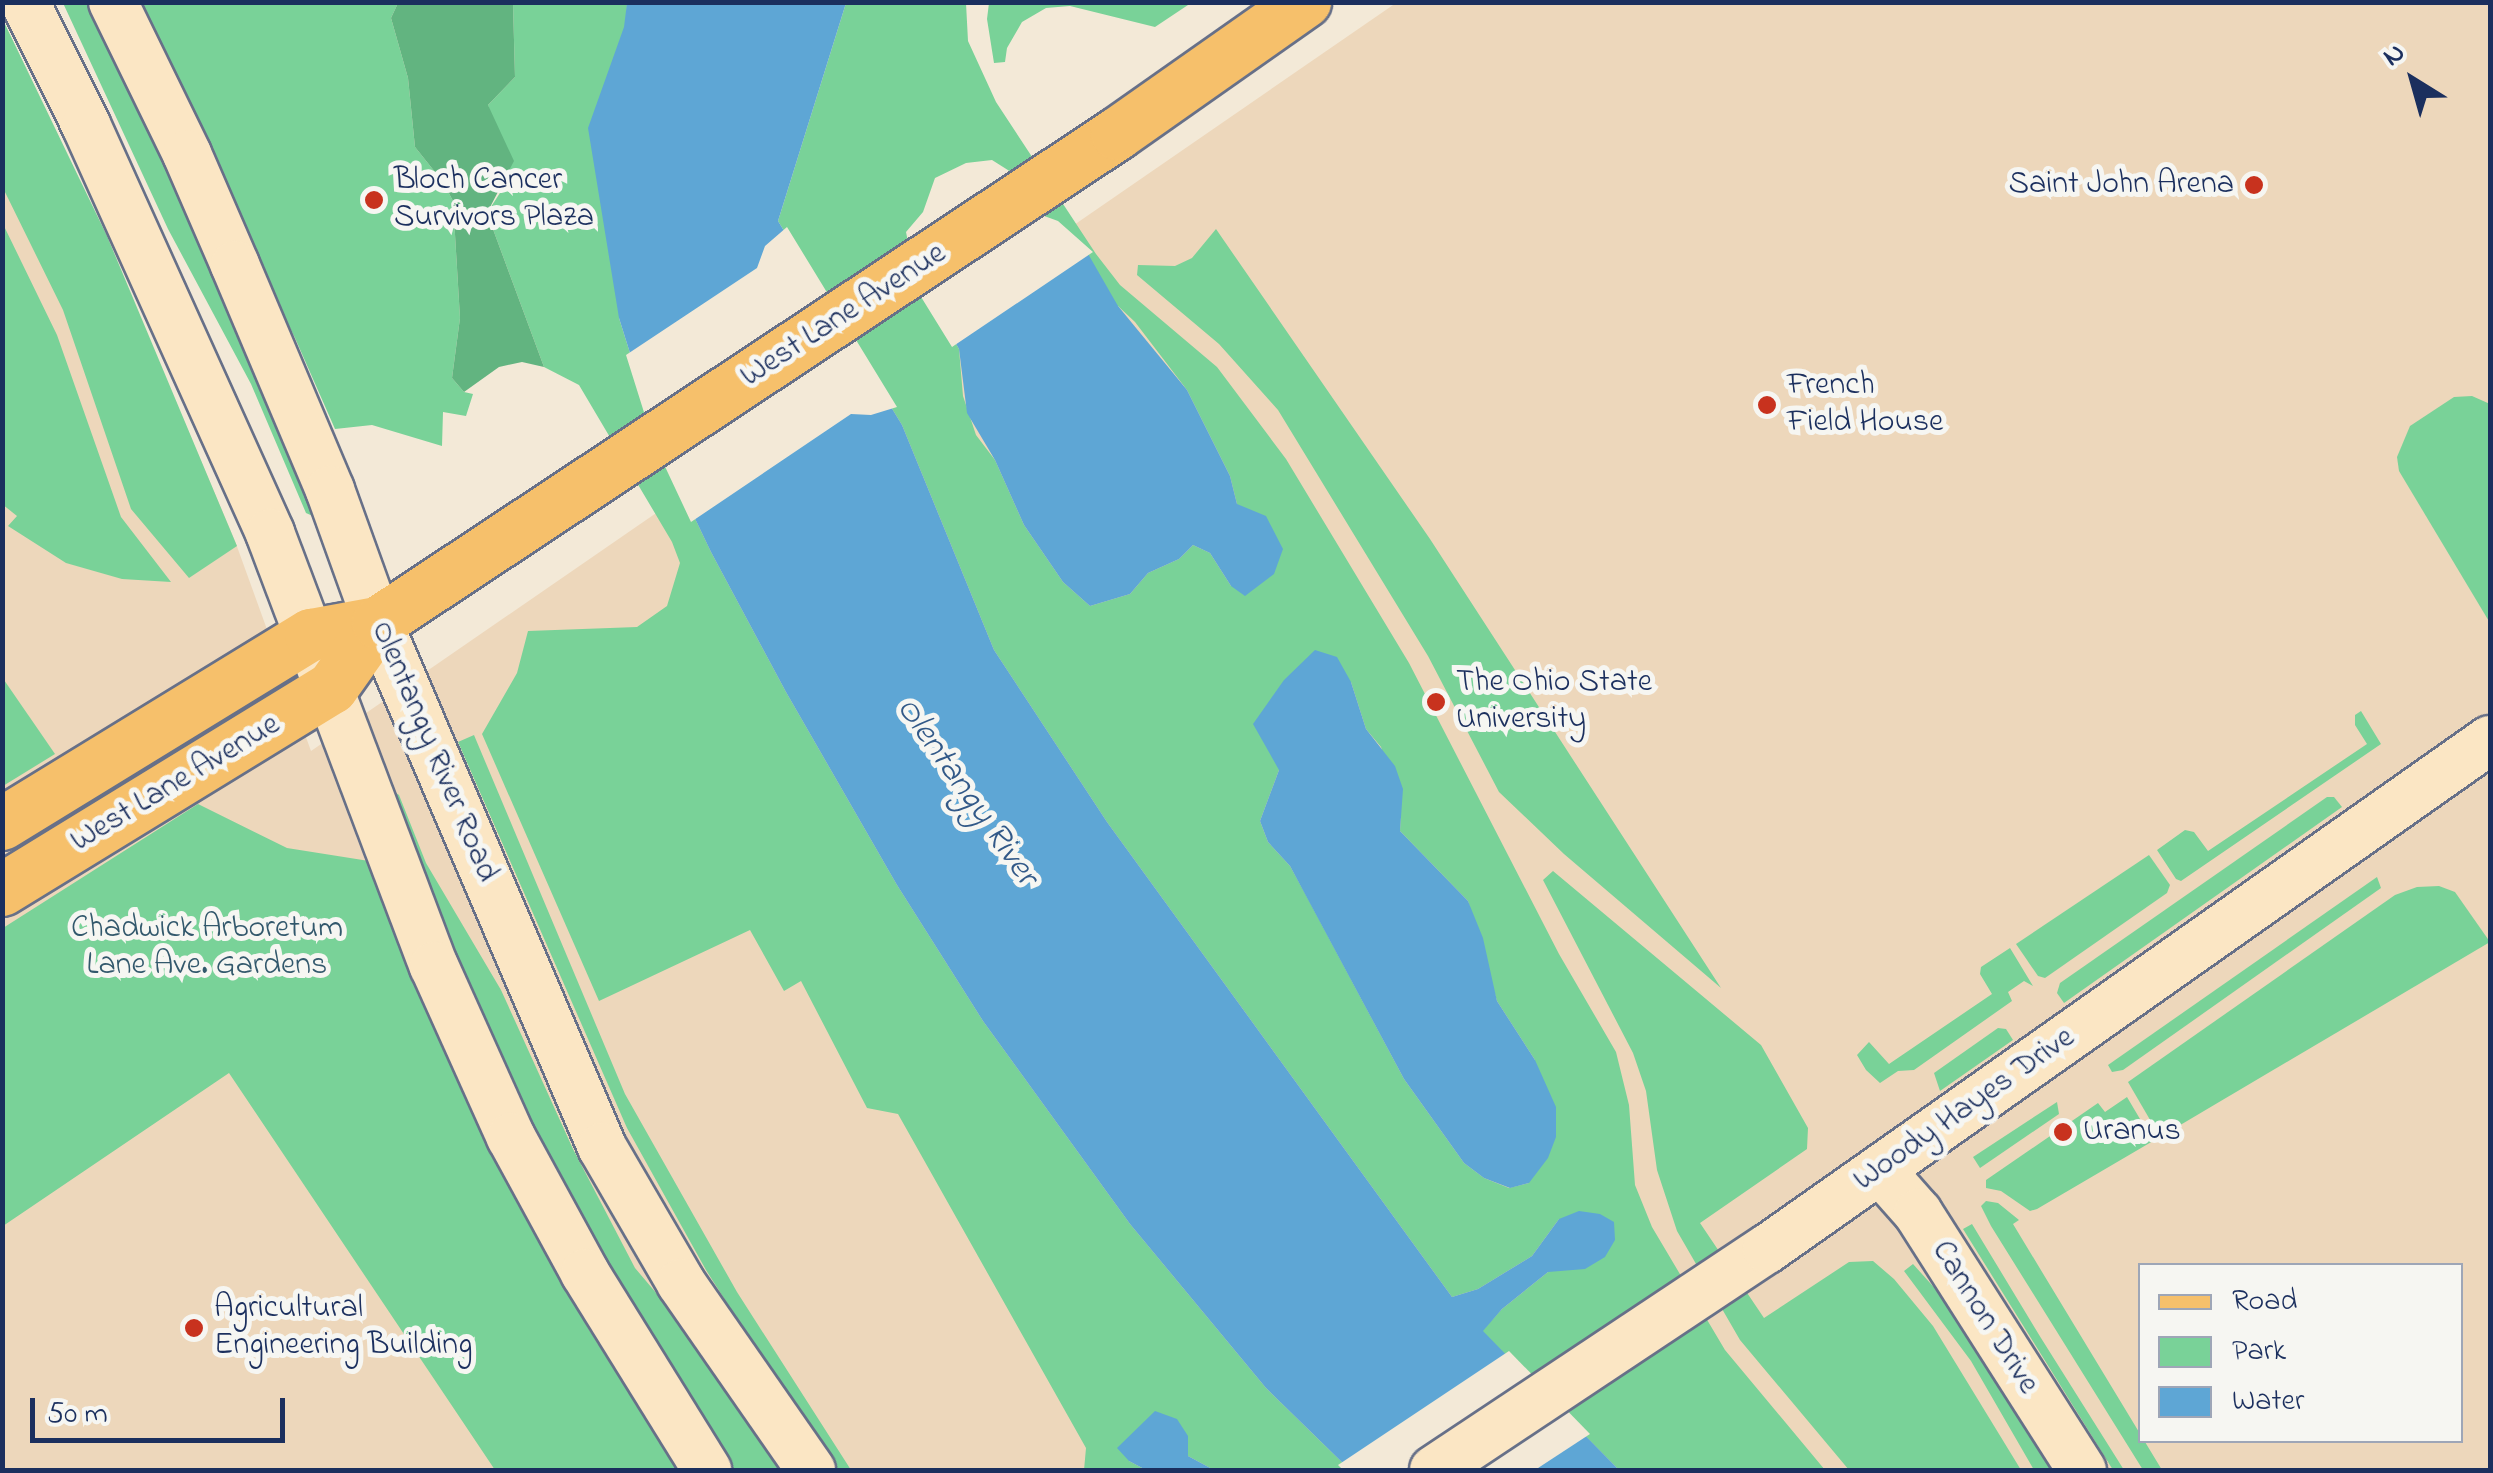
<!DOCTYPE html>
<style>
body{margin:0}
#map{position:relative;width:2493px;height:1473px;overflow:hidden;background:#f3e9d7;font-family:"Indie Flower",sans-serif}
div>[style]{position:absolute}
.built>*{inset:0;background:#edd7bb}
.green>*{inset:0;background:#79d298}
.forest>*{inset:0;background:#62b480}
.water>*{inset:0;background:#5ea6d5}
.pier>*{inset:0;background:#f3e9d7}
.roads{filter:drop-shadow(2px 0 #677088) drop-shadow(-2px 0 #677088) drop-shadow(0 2px #677088) drop-shadow(0 -2px #677088)}
.secondary>*{height:48px;margin:-24px;padding:0 24px;transform-origin:24px;border-radius:24px;background:#fbe6c4}
.primary>*{height:52px;margin:-26px;padding:0 26px;transform-origin:26px;border-radius:26px;background:#f6c06b}
.dots>*{width:28px;height:28px;translate:-50% -50%;box-sizing:border-box;border:5px solid #f6f6f2;border-radius:50%}
span{translate:-50% -50%;white-space:nowrap;text-align:center;line-height:1.15;-webkit-text-stroke:10px #f6f6f2;paint-order:stroke}
.poi-label{font-size:32px;color:#1b2f5e}
.left{translate:0 -50%;text-align:left}
.right{translate:-100% -50%;text-align:right}
.street-label{font-size:32px;color:#1b2f5e}
.park-label{font-size:32px;color:#32586c}
.water-label{font-size:35px;color:#325988;font-style:italic}
.frame{position:absolute;inset:0;border:5px solid #1b2f5e;pointer-events:none}
.legend{position:absolute;left:2138px;top:1263px;width:325px;height:180px;box-sizing:border-box;background:#f6f6f2;border:2px solid #9ea6b7;margin:0;padding:12px 18px;list-style:none;font-size:30px;color:#1b2f5e}
.legend li{display:flex;align-items:center;gap:20px;height:50px}
.legend b{width:50px;border:2px solid #9ea6b7}
.north{position:absolute;left:2363px;top:30px;width:100px;height:100px;-webkit-text-stroke:8px #f6f6f2;paint-order:stroke;rotate:323deg;font-size:28px;font-weight:700;line-height:40px;text-align:center;color:#1b2f5e}
.north::after{content:'';display:block;margin:auto;width:35px;height:45px;background:#1b2f5e;clip-path:polygon(50% 0,100% 100%,50% 72%,0 100%)}
.scale{position:absolute;left:30px;top:1398px;width:255px;height:45px;box-sizing:border-box;border:5px solid #1b2f5e;border-top:0;padding-left:12px;font-size:30px;line-height:35px;white-space:nowrap;color:#1b2f5e;-webkit-text-stroke:8px #f6f6f2;paint-order:stroke}
</style>
<div id="map">
<div class="built">
<i style="clip-path:polygon(evenodd,1396px 3px,2490px 3px,2490px 1470px,3px 1470px,2px 32px,121px 272px,235px 541px,311px 751px,1396px 3px,2140px 1266px,2460px 1266px,2460px 1440px,2140px 1440px,2140px 1266px)"></i>
</div>
<div class="green">
<i style="clip-path:polygon(63px 3px,95px 3px,198px 227px,315px 517px,306px 513px,251px 384px,168px 229px)"></i>
<i style="clip-path:polygon(128px 3px,398px 3px,391px 18px,408px 78px,415px 147px,443px 182px,453px 201px,460px 318px,452px 378px,464px 392px,473px 394px,466px 416px,443px 412px,442px 446px,372px 425px,335px 429px,295px 338px)"></i>
<i style="clip-path:polygon(513px 3px,627px 3px,619px 318px,657px 439px,711px 552px,786px 692px,897px 885px,983px 1021px,1130px 1224px,1266px 1388px,1350px 1470px,1214px 1470px,1188px 1456px,1188px 1436px,1129px 1461px,1146px 1470px,1084px 1470px,1086px 1448px,898px 1114px,867px 1108px,801px 981px,784px 991px,750px 930px,599px 1001px,482px 734px,517px 673px,528px 631px,637px 627px,667px 606px,680px 563px,672px 542px,579px 385px,544px 367px,487px 213px,507px 182px,488px 105px,515px 77px)"></i>
<i style="clip-path:polygon(evenodd,846px 3px,966px 3px,968px 41px,996px 102px,1096px 254px,1120px 285px,1217px 367px,1286px 459px,1409px 663px,1559px 954px,1616px 1052px,1629px 1105px,1635px 1185px,1652px 1227px,1725px 1350px,1825px 1470px,1619px 1470px,1482px 1331px,1502px 1309px,1548px 1272px,1559px 1219px,1532px 1256px,1478px 1289px,1452px 1297px,1107px 822px,994px 650px,902px 425px,778px 221px,846px 3px,934px 305px,1118px 306px,1135px 322px,1187px 390px,1230px 476px,1237px 504px,1231px 586px,1210px 553px,1193px 545px,1179px 559px,1148px 573px,1130px 594px,1090px 606px,1063px 582px,1024px 525px,995px 460px,976px 435px,963px 396px,959px 349px,934px 305px,846px 3px,1351px 682px,1366px 729px,1381px 747px,1401px 812px,1400px 831px,1468px 901px,1497px 1001px,1535px 1060px,1529px 1183px,1509px 1188px,1484px 1178px,1464px 1163px,1404px 1079px,1307px 897px,1290px 866px,1268px 842px,1260px 821px,1279px 770px,1351px 682px)"></i>
<i style="clip-path:polygon(989px 3px,989px 2px,1191px 3px,1155px 27px,1070px 6px,1046px 8px,1022px 22px,1007px 48px,1005px 62px,994px 63px,987px 19px)"></i>
<i style="clip-path:polygon(3px 20px,107px 236px,237px 546px,189px 578px,131px 509px,63px 310px,3px 188px)"></i>
<i style="clip-path:polygon(2px 222px,57px 335px,121px 517px,171px 582px,122px 579px,66px 563px,8px 526px,17px 516px,2px 504px)"></i>
<i style="clip-path:polygon(1216px 229px,1430px 539px,1721px 988px,1564px 854px,1499px 792px,1428px 656px,1278px 410px,1219px 344px,1137px 275px,1138px 265px,1175px 266px,1192px 258px)"></i>
<i style="clip-path:polygon(2472px 396px,2490px 404px,2490px 623px,2399px 471px,2397px 457px,2410px 426px,2454px 397px)"></i>
<i style="clip-path:polygon(2px 677px,55px 754px,3px 786px,2px 786px)"></i>
<i style="clip-path:polygon(2361px 711px,2381px 744px,2181px 881px,2176px 879px,2157px 850px,2185px 830px,2194px 832px,2208px 851px,2367px 744px,2355px 725px,2355px 715px)"></i>
<i style="clip-path:polygon(474px 735px,625px 1094px,737px 1292px,851px 1470px,836px 1470px,810px 1434px,706px 1270px,627px 1128px,458px 742px)"></i>
<i style="clip-path:polygon(393px 791px,399px 795px,426px 863px,501px 990px,573px 1149px,635px 1268px,696px 1340px,782px 1470px,733px 1470px,666px 1366px,545px 1158px,496px 1055px,388px 793px)"></i>
<i style="clip-path:polygon(2327px 797px,2334px 797px,2342px 807px,2064px 1003px,2057px 993px,2060px 983px)"></i>
<i style="clip-path:polygon(198px 804px,287px 848px,369px 861px,531px 1220px,588px 1328px,678px 1470px,495px 1470px,229px 1073px,3px 1226px,3px 928px)"></i>
<i style="clip-path:polygon(2149px 855px,2170px 885px,2167px 893px,2045px 978px,2038px 976px,2016px 944px)"></i>
<i style="clip-path:polygon(1553px 871px,1761px 1045px,1808px 1128px,1807px 1149px,1700px 1223px,1764px 1318px,1849px 1262px,1873px 1261px,1894px 1279px,1933px 1326px,2021px 1470px,1849px 1470px,1740px 1340px,1677px 1231px,1657px 1170px,1646px 1091px,1633px 1053px,1543px 880px)"></i>
<i style="clip-path:polygon(2377px 877px,2381px 888px,2123px 1070px,2112px 1072px,2108px 1065px)"></i>
<i style="clip-path:polygon(2439px 886px,2455px 892px,2490px 942px,2160px 1137px,2128px 1082px,2395px 895px,2417px 887px)"></i>
<i style="clip-path:polygon(2010px 948px,2033px 986px,2024px 981px,2008px 992px,2012px 1001px,1914px 1070px,1898px 1071px,1880px 1083px,1866px 1070px,1857px 1055px,1869px 1042px,1889px 1064px,1992px 994px,1980px 974px,1981px 967px)"></i>
<i style="clip-path:polygon(1998px 1028px,2006px 1029px,2013px 1040px,1940px 1091px,1934px 1073px)"></i>
<i style="clip-path:polygon(2127px 1097px,2153px 1141px,2037px 1209px,2030px 1211px,2001px 1191px,1986px 1188px,1986px 1180px,2098px 1103px,2105px 1112px)"></i>
<i style="clip-path:polygon(2057px 1102px,2059px 1114px,1980px 1168px,1973px 1157px)"></i>
<i style="clip-path:polygon(1986px 1201px,1998px 1203px,2019px 1220px,2013px 1224px,2162px 1470px,2143px 1470px,1991px 1226px,1981px 1206px)"></i>
<i style="clip-path:polygon(1972px 1224px,2041px 1338px,2124px 1470px,2113px 1470px,1963px 1229px)"></i>
<i style="clip-path:polygon(1913px 1264px,1948px 1303px,2054px 1470px,2034px 1470px,1971px 1361px,1904px 1271px)"></i>
</div>
<div class="forest">
<i style="clip-path:polygon(398px 3px,513px 3px,515px 77px,488px 105px,514px 161px,487px 213px,544px 367px,522px 362px,499px 367px,464px 392px,452px 378px,460px 318px,453px 201px,443px 182px,415px 147px,408px 78px,391px 18px)"></i>
</div>
<div class="water">
<i style="clip-path:polygon(627px 3px,846px 3px,778px 221px,902px 425px,994px 650px,1107px 822px,1452px 1297px,1478px 1289px,1532px 1256px,1559px 1219px,1579px 1211px,1600px 1214px,1614px 1222px,1615px 1240px,1605px 1257px,1585px 1269px,1548px 1272px,1502px 1309px,1483px 1331px,1619px 1470px,1350px 1470px,1266px 1388px,1130px 1224px,983px 1021px,897px 885px,786px 692px,711px 552px,657px 439px,619px 318px,588px 128px,624px 27px)"></i>
<i style="clip-path:polygon(1032px 217px,1087px 252px,1118px 306px,1187px 390px,1230px 476px,1237px 504px,1266px 516px,1283px 549px,1274px 574px,1245px 596px,1231px 586px,1210px 553px,1193px 545px,1179px 559px,1148px 573px,1130px 594px,1090px 606px,1063px 582px,1024px 525px,995px 460px,967px 413px,959px 349px,934px 305px)"></i>
<i style="clip-path:polygon(1315px 650px,1337px 657px,1351px 682px,1366px 729px,1395px 766px,1403px 789px,1400px 831px,1468px 901px,1483px 938px,1497px 1001px,1535px 1060px,1556px 1107px,1556px 1137px,1548px 1158px,1529px 1183px,1510px 1188px,1484px 1178px,1464px 1163px,1404px 1079px,1290px 866px,1268px 842px,1260px 821px,1279px 770px,1253px 724px,1284px 680px)"></i>
<i style="clip-path:polygon(1155px 1411px,1177px 1419px,1188px 1436px,1188px 1456px,1214px 1470px,1146px 1470px,1129px 1461px,1117px 1448px)"></i>
</div>
<div class="pier">
<i style="clip-path:polygon(992px 160px,1011px 172px,1036px 213px,1058px 221px,1093px 252px,952px 347px,918px 292px,906px 232px,923px 212px,935px 178px,966px 163px)"></i>
<i style="clip-path:polygon(787px 227px,897px 407px,871px 415px,851px 414px,691px 522px,653px 441px,626px 355px,757px 268px,765px 246px)"></i>
<i style="clip-path:polygon(1509px 1351px,1590px 1434px,1535px 1470px,1343px 1470px,1338px 1465px)"></i>
</div>
<div class="roads">
<div class="secondary">
<i style="left:25px;top:2px;width:137px;rotate:63.6deg"></i>
<i style="left:86px;top:125px;width:448px;rotate:65.7deg"></i>
<i style="left:270px;top:533px;width:463px;rotate:69.3deg"></i>
<i style="left:434px;top:966px;width:188px;rotate:65.8deg"></i>
<i style="left:511px;top:1137px;width:155px;rotate:61.4deg"></i>
<i style="left:585px;top:1273px;width:232px;rotate:58.2deg"></i>
<i style="left:113px;top:2px;width:169px;rotate:64deg"></i>
<i style="left:187px;top:154px;width:121px;rotate:66.6deg"></i>
<i style="left:235px;top:265px;width:244px;rotate:67.1deg"></i>
<i style="left:330px;top:490px;width:141px;rotate:70.2deg"></i>
<i style="left:378px;top:623px;width:570px;rotate:66.85deg"></i>
<i style="left:602px;top:1147px;width:157px;rotate:59.8deg"></i>
<i style="left:681px;top:1283px;width:228px;rotate:55.2deg"></i>
<i style="left:1880px;top:1170px;width:57px;rotate:48.5deg"></i>
<i style="left:1918px;top:1213px;width:305px;rotate:57.5deg"></i>
<i style="left:1434px;top:1470px;width:400px;rotate:-33.6deg"></i>
<i style="left:1767px;top:1249px;width:884px;rotate:-35.15deg"></i>
</div>
<div class="primary">
<i style="left:2px;top:824px;width:362px;rotate:-31.5deg"></i>
<i style="left:311px;top:635px;width:68px;rotate:-10.2deg"></i>
<i style="left:2px;top:890px;width:387px;rotate:-31.5deg"></i>
<i style="left:332px;top:688px;width:80px;rotate:-54.7deg"></i>
<i style="left:378px;top:623px;width:886px;rotate:-33.49deg"></i>
<i style="left:1117px;top:134px;width:230px;rotate:-35.1deg"></i>
</div>
</div>
<div class="dots">
<i style="left:2254px;top:185px;background:#c8321e"></i>
<i style="left:374px;top:200px;background:#c8321e"></i>
<i style="left:1767px;top:405px;background:#c8321e"></i>
<i style="left:1436px;top:702px;background:#c8321e"></i>
<i style="left:2063px;top:1132px;background:#c8321e"></i>
<i style="left:194px;top:1328px;background:#c8321e"></i>
</div>
<div class="poi-label">
<span class="left" style="left:394px;top:200px">Bloch Cancer<br>Survivors Plaza</span>
<span class="right" style="left:2234px;top:185px">Saint John Arena</span>
<span class="left" style="left:1787px;top:405px">French<br>Field House</span>
<span class="left" style="left:1456px;top:702px">The Ohio State<br>University</span>
<span class="left" style="left:2083px;top:1132px">Uranus</span>
<span class="left" style="left:214px;top:1328px">Agricultural<br>Engineering Building</span>
</div>
<div class="street-label">
<span style="left:844px;top:316px;rotate:-33deg">West Lane Avenue</span>
<span style="left:433px;top:752px;rotate:67deg">Olentangy River Road</span>
<span style="left:176px;top:784px;rotate:-31deg">West Lane Avenue</span>
<span style="left:1965px;top:1110px;rotate:-35deg">Woody Hayes Drive</span>
<span style="left:1984px;top:1318px;rotate:58deg">Cannon Drive</span>
</div>
<div class="park-label">
<span style="left:207px;top:948px">Chadwick Arboretum<br>Lane Ave. Gardens</span>
</div>
<div class="water-label">
<span style="left:966px;top:792px;rotate:55deg">Olentangy River</span>
</div>
<div class="frame"></div>
<ul class="legend">
<li><b style="height:12px;background:#f6c06b"></b>Road</li>
<li><b style="height:28px;background:#79d298"></b>Park</li>
<li><b style="height:28px;background:#5ea6d5"></b>Water</li>
</ul>
<div class="north">N</div>
<div class="scale">50 m</div>
</div>
